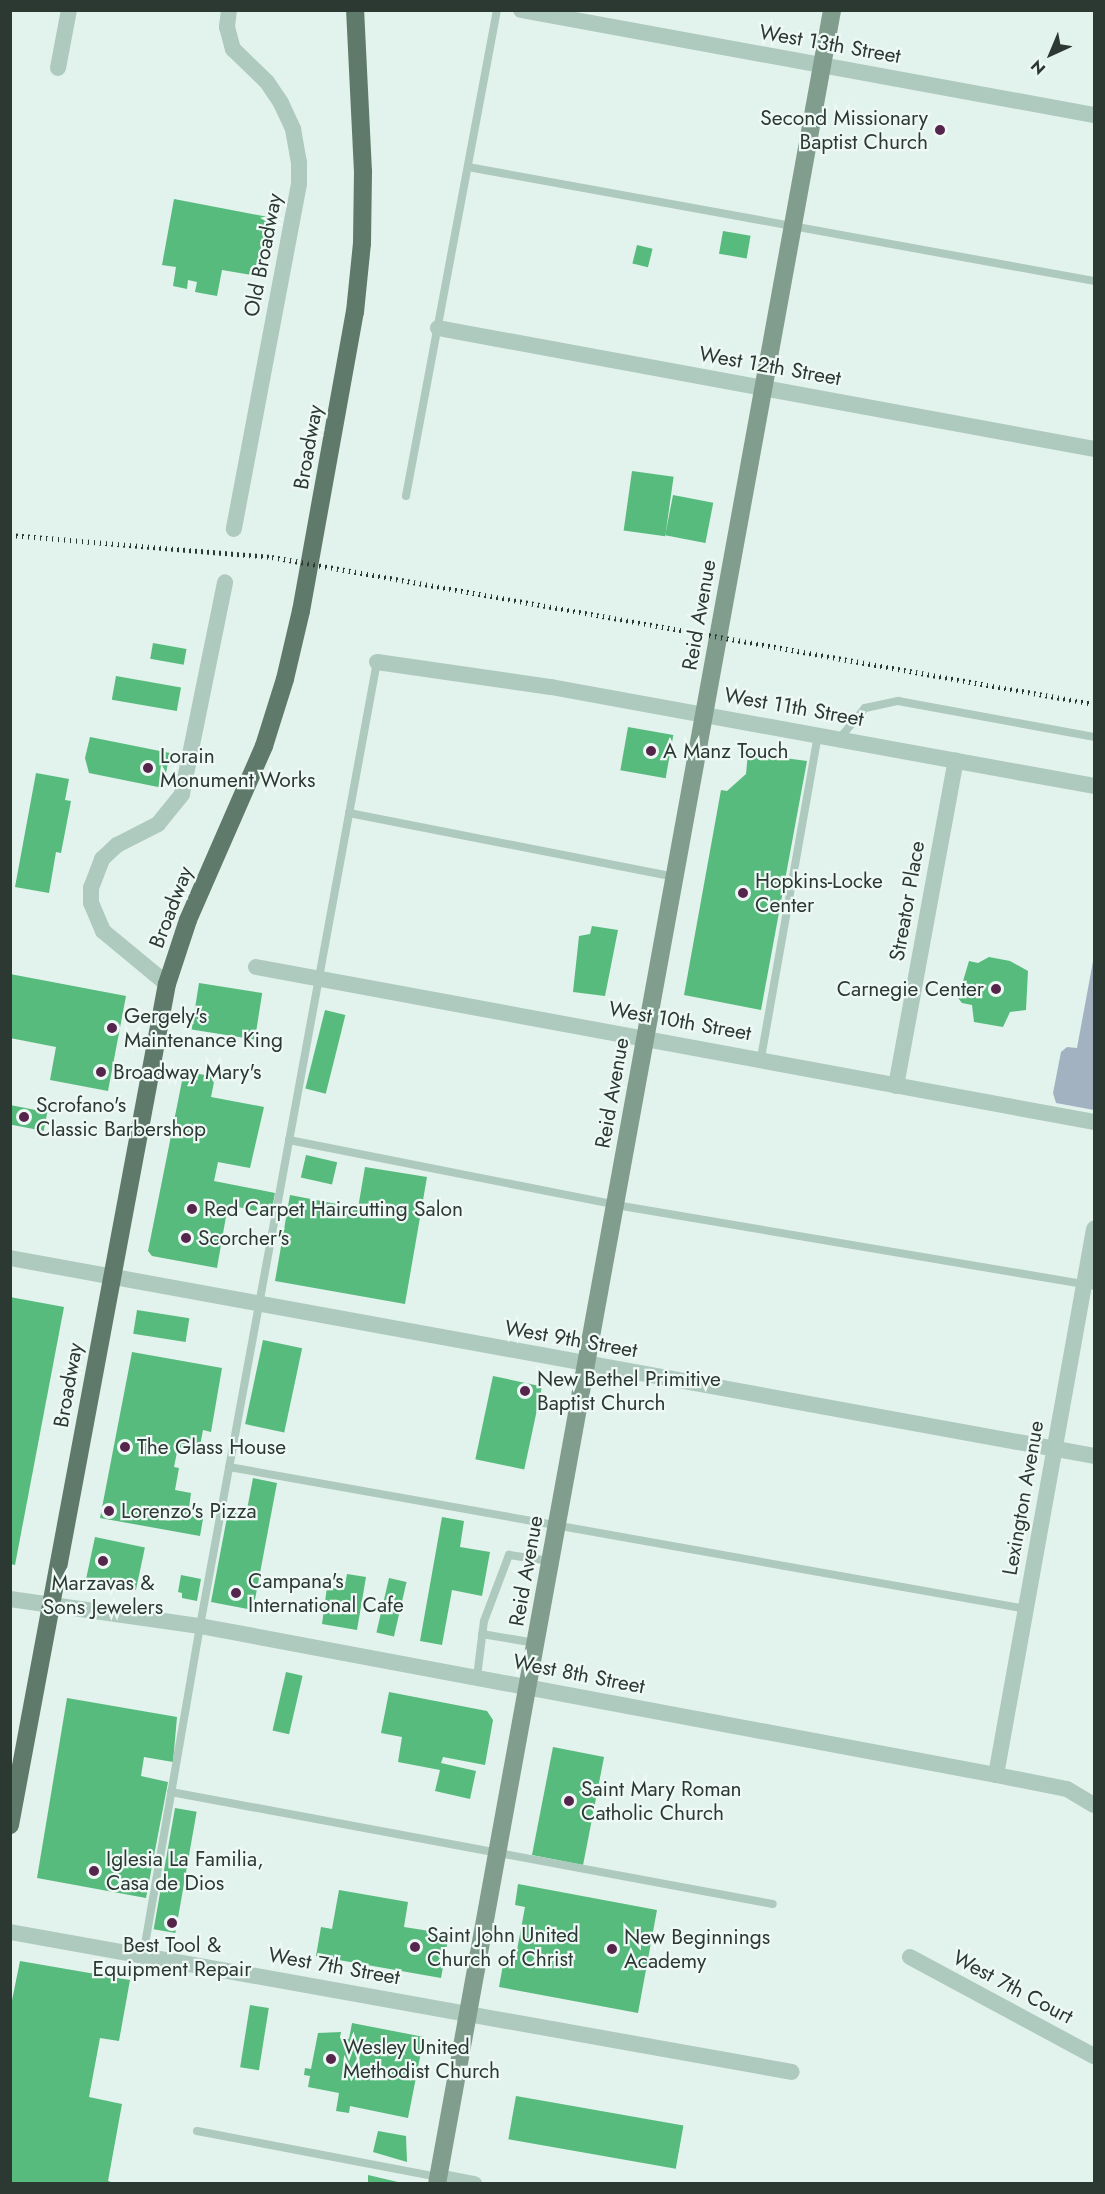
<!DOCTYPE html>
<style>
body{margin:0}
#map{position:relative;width:1105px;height:2194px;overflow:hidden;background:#e2f2ec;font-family:Jost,sans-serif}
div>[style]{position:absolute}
.green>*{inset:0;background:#a3b2c0}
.building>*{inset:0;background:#57bb7d;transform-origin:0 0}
.lane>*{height:8px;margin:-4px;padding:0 4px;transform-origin:4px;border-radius:4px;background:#aec9be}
.street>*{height:16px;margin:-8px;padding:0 8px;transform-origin:8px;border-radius:8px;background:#aec9be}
.secondary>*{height:18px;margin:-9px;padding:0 9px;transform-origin:9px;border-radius:9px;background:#809d8e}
.primary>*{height:18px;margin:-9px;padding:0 9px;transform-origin:9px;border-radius:9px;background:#5f796b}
.rail>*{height:4.5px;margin-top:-2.25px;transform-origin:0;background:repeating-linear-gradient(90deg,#2c3832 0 1.5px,transparent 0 6px)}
.dots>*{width:16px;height:16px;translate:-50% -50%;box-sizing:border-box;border:3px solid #eef9f6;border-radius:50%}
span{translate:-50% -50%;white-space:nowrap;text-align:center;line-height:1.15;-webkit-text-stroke:4.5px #eef9f6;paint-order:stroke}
.street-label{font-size:21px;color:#2c3832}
.poi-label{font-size:21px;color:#2c3832}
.right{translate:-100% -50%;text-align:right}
.left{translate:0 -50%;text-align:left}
.frame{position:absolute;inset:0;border:12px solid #2c3832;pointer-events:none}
.north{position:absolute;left:1021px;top:24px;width:60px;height:60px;-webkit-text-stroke:4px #eef9f6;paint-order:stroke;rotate:224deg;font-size:16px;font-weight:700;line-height:24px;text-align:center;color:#2c3832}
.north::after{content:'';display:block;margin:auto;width:21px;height:27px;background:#2c3832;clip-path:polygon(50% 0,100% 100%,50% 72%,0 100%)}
</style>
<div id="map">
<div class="green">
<i style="clip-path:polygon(1094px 956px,1094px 1110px,1056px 1103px,1053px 1093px,1061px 1052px,1067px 1047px,1077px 1048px)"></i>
</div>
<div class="building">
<i style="clip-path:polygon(174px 199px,268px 217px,257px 276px,222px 270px,217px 296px,195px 292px,197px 282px,188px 280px,187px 289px,173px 286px,176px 267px,162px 265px)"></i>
<i style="left:723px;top:231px;width:28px;height:23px;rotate:10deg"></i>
<i style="left:637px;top:245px;width:16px;height:19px;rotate:14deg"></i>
<i style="left:632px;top:471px;width:42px;height:60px;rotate:8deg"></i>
<i style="left:673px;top:495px;width:41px;height:41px;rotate:11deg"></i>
<i style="left:153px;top:643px;width:34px;height:16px;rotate:10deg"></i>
<i style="left:116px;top:676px;width:66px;height:24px;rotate:10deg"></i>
<i style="left:628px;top:727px;width:46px;height:44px;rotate:10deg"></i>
<i style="clip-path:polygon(90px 737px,170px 753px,163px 788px,89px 773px,85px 758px)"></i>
<i style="clip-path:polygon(748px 753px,807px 761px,761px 1010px,684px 995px,721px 790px,727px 791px,746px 774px)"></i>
<i style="clip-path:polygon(36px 773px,69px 779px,65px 800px,71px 801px,61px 853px,56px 852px,49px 893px,15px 887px)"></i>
<i style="clip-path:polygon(592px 926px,618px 930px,605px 996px,573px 992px,579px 936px,590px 934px)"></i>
<i style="clip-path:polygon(989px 957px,1010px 961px,1028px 971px,1026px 1010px,1010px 1012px,1003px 1027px,974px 1022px,972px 1005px,962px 1003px,958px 998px,969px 961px,978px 963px)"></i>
<i style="clip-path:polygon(10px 974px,126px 996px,108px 1091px,50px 1080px,56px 1047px,10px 1038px)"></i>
<i style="left:199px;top:983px;width:64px;height:47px;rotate:9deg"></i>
<i style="left:325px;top:1010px;width:21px;height:81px;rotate:14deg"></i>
<i style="clip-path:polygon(184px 1071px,215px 1077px,211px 1097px,264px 1107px,250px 1168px,218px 1162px,214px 1181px,275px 1193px,271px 1214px,228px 1205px,217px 1268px,152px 1256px,148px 1251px)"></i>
<i style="left:10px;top:1105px;width:38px;height:19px;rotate:11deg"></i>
<i style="left:306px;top:1155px;width:32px;height:23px;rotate:13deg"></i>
<i style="clip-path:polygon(365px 1167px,427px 1177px,405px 1304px,275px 1281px,290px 1195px,358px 1208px)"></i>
<i style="clip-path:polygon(10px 1297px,64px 1307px,15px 1565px,10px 1564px)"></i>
<i style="left:137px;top:1310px;width:53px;height:24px;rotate:9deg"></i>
<i style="left:263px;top:1340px;width:40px;height:86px;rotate:12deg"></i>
<i style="clip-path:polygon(132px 1352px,222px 1368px,211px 1432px,203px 1430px,199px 1451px,178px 1447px,174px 1467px,179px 1468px,175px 1490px,191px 1493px,188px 1515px,203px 1519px,200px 1536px,100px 1518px)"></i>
<i style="left:493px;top:1376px;width:50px;height:85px;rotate:12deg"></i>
<i style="clip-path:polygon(253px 1478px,277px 1483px,253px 1610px,211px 1602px,228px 1512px,246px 1515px)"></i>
<i style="clip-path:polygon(442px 1517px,464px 1521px,460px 1547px,490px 1552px,482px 1596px,452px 1590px,442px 1645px,420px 1641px)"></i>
<i style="left:95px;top:1537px;width:51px;height:43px;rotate:12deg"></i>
<i style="clip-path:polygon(347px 1574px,366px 1577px,357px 1630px,322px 1624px,327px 1587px,344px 1590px)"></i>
<i style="clip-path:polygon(181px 1575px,201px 1579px,197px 1601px,182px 1598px,182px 1593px,178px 1592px)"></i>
<i style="left:389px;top:1578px;width:18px;height:56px;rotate:13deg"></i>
<i style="left:286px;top:1672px;width:17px;height:60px;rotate:13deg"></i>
<i style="clip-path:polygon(389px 1692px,487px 1711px,493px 1720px,485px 1765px,443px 1757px,441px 1763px,476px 1771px,470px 1799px,435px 1791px,440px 1770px,398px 1762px,402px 1737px,381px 1733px)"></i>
<i style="clip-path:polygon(67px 1698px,177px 1717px,173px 1762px,144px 1757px,141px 1776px,168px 1782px,146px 1898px,37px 1878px)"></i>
<i style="left:553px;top:1747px;width:52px;height:110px;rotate:11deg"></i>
<i style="left:175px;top:1808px;width:22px;height:123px;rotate:10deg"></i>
<i style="clip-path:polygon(518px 1884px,657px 1910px,638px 2013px,499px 1987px,504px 1959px,515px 1961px,525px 1907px,515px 1905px)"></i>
<i style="clip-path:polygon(339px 1890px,408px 1902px,404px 1927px,449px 1934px,441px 1978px,316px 1956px,321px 1927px,332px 1929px)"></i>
<i style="clip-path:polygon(20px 1961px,130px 1980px,119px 2041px,100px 2038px,89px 2097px,122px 2104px,108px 2181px,117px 2184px,10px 2184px,10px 2010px)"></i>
<i style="left:250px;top:2005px;width:19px;height:63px;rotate:9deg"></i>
<i style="clip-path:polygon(352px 2023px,424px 2037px,408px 2118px,350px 2106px,349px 2113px,336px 2111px,339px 2093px,308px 2087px,310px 2076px,304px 2075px,305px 2068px,311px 2069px,318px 2033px,341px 2032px,340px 2037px,349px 2039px)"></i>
<i style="left:516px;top:2096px;width:170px;height:44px;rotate:10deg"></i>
<i style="clip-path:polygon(378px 2131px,406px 2136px,407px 2162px,373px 2152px)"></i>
<i style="clip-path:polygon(368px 2175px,398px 2182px,398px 2184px,368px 2184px)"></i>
</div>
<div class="lane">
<i style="left:468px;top:167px;width:636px;rotate:10.32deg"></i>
<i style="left:406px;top:496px;width:494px;rotate:-79.4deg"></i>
<i style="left:839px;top:739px;width:40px;rotate:-50deg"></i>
<i style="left:865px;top:708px;width:34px;rotate:-12deg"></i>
<i style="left:898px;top:701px;width:199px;rotate:10.4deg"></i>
<i style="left:349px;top:813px;width:331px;rotate:11.1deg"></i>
<i style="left:761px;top:1058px;width:328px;rotate:-80deg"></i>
<i style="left:289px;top:1140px;width:333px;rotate:11.2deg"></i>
<i style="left:616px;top:1205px;width:485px;rotate:9.6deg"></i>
<i style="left:229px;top:1467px;width:810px;rotate:10.1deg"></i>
<i style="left:482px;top:1634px;width:54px;rotate:9.6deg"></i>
<i style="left:477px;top:1677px;width:56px;rotate:-82.9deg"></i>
<i style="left:484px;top:1621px;width:71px;rotate:-69.3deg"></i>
<i style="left:509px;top:1555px;width:41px;rotate:8.3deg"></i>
<i style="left:171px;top:1792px;width:612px;rotate:10.54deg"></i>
<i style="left:143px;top:1956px;width:335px;rotate:-80.2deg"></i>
<i style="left:200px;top:1626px;width:980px;rotate:-79.6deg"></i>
<i style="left:197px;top:2131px;width:245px;rotate:10.8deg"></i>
</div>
<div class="street">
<i style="left:229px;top:10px;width:17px;rotate:97deg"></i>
<i style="left:227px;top:27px;width:23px;rotate:75deg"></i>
<i style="left:233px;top:49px;width:47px;rotate:44.1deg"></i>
<i style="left:267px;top:82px;width:25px;rotate:56deg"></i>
<i style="left:281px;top:103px;width:29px;rotate:65deg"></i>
<i style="left:293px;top:129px;width:34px;rotate:80deg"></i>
<i style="left:299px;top:162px;width:22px;rotate:90deg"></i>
<i style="left:299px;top:184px;width:351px;rotate:100.7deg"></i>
<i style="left:521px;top:10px;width:583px;rotate:10.38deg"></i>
<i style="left:58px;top:68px;width:59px;rotate:-79.3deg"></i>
<i style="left:438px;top:328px;width:667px;rotate:10.45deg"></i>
<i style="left:377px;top:662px;width:176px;rotate:8.2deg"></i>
<i style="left:551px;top:687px;width:552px;rotate:10.33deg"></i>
<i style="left:256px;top:967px;width:852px;rotate:10.48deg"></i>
<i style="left:167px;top:984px;width:83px;rotate:-140.4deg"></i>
<i style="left:103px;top:931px;width:30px;rotate:-113deg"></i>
<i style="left:91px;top:903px;width:15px;rotate:-90deg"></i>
<i style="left:91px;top:888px;width:31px;rotate:-69deg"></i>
<i style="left:102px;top:859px;width:21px;rotate:-43deg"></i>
<i style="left:117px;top:845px;width:46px;rotate:-27.1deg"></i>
<i style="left:158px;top:824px;width:38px;rotate:-51deg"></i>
<i style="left:182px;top:794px;width:216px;rotate:-78.5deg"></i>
<i style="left:896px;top:1086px;width:331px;rotate:-79.6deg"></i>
<i style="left:10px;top:1258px;width:1102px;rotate:10.35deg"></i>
<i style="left:10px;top:1599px;width:192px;rotate:8.1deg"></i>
<i style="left:200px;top:1626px;width:810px;rotate:10.6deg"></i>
<i style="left:996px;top:1775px;width:72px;rotate:11.2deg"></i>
<i style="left:1067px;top:1789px;width:31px;rotate:31deg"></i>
<i style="left:996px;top:1775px;width:555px;rotate:-79.82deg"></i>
<i style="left:10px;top:1932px;width:794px;rotate:10.15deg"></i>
<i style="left:910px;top:1957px;width:209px;rotate:28.3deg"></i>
<i style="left:438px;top:2177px;width:37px;rotate:11deg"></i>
</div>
<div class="secondary">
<i style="left:437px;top:2184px;width:2210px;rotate:-79.7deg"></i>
</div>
<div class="primary">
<i style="left:10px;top:1825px;width:856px;rotate:-79.43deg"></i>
<i style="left:167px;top:984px;width:67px;rotate:-71.8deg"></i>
<i style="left:188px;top:920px;width:190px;rotate:-66.4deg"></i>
<i style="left:264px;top:746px;width:70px;rotate:-72.6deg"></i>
<i style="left:285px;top:679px;width:70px;rotate:-76.8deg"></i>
<i style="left:301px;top:611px;width:304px;rotate:-79.8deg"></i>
<i style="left:355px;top:312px;width:69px;rotate:-84.2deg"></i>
<i style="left:362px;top:243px;width:71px;rotate:-89.2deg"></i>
<i style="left:363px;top:172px;width:162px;rotate:-92.8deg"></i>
</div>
<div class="rail">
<i style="left:10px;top:535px;width:263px;rotate:4.8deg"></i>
<i style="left:272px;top:557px;width:835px;rotate:10.14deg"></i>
</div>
<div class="dots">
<i style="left:940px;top:130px;background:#56254c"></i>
<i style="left:651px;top:751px;background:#56254c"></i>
<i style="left:148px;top:768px;background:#56254c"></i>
<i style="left:743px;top:893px;background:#56254c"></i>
<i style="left:996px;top:989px;background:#56254c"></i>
<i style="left:112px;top:1028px;background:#56254c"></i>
<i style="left:101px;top:1072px;background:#56254c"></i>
<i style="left:24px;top:1117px;background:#56254c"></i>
<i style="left:192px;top:1209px;background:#56254c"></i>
<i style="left:186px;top:1238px;background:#56254c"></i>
<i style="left:525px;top:1391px;background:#56254c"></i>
<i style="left:125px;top:1447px;background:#56254c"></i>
<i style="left:109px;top:1511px;background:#56254c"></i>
<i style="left:103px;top:1561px;background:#56254c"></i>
<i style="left:236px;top:1593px;background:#56254c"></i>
<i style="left:569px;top:1801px;background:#56254c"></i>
<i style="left:94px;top:1871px;background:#56254c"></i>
<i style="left:172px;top:1923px;background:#56254c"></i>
<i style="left:415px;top:1947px;background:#56254c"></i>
<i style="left:612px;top:1949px;background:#56254c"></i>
<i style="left:331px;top:2059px;background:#56254c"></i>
</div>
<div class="street-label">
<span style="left:830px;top:44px;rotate:10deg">West 13th Street</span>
<span style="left:263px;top:255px;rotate:-79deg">Old Broadway</span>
<span style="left:770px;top:366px;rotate:10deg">West 12th Street</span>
<span style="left:308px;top:447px;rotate:-80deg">Broadway</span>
<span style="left:699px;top:615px;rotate:-80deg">Reid Avenue</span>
<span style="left:794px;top:707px;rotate:10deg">West 11th Street</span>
<span style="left:907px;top:901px;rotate:-80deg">Streator Place</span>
<span style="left:171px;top:907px;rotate:-69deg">Broadway</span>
<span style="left:680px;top:1021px;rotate:10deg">West 10th Street</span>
<span style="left:612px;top:1093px;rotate:-80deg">Reid Avenue</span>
<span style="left:571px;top:1339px;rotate:10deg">West 9th Street</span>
<span style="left:68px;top:1385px;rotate:-80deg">Broadway</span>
<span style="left:1023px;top:1498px;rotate:-80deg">Lexington Avenue</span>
<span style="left:526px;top:1571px;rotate:-80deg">Reid Avenue</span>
<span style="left:579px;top:1674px;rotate:11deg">West 8th Street</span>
<span style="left:334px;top:1966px;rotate:10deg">West 7th Street</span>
<span style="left:1013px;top:1987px;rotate:28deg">West 7th Court</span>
</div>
<div class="poi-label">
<span class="right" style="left:928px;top:130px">Second Missionary<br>Baptist Church</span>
<span class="left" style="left:663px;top:751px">A Manz Touch</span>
<span class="left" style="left:160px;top:768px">Lorain<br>Monument Works</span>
<span class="left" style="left:755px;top:893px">Hopkins-Locke<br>Center</span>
<span class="right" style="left:984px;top:989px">Carnegie Center</span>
<span class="left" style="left:124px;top:1028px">Gergely's<br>Maintenance King</span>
<span class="left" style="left:113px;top:1072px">Broadway Mary's</span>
<span class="left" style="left:36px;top:1117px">Scrofano's<br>Classic Barbershop</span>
<span class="left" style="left:204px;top:1209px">Red Carpet Haircutting Salon</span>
<span class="left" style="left:198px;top:1238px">Scorcher's</span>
<span class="left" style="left:537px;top:1391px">New Bethel Primitive<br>Baptist Church</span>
<span class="left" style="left:137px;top:1447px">The Glass House</span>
<span class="left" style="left:121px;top:1511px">Lorenzo's Pizza</span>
<span class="left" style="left:248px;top:1593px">Campana's<br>International Cafe</span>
<span style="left:103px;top:1595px">Marzavas &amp;<br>Sons Jewelers</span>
<span class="left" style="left:581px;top:1801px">Saint Mary Roman<br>Catholic Church</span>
<span class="left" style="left:106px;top:1871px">Iglesia La Familia,<br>Casa de Dios</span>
<span class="left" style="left:427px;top:1947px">Saint John United<br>Church of Christ</span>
<span class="left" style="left:624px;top:1949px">New Beginnings<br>Academy</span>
<span style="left:172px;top:1957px">Best Tool &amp;<br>Equipment Repair</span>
<span class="left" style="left:343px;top:2059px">Wesley United<br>Methodist Church</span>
</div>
<div class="frame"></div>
<div class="north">N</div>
</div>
